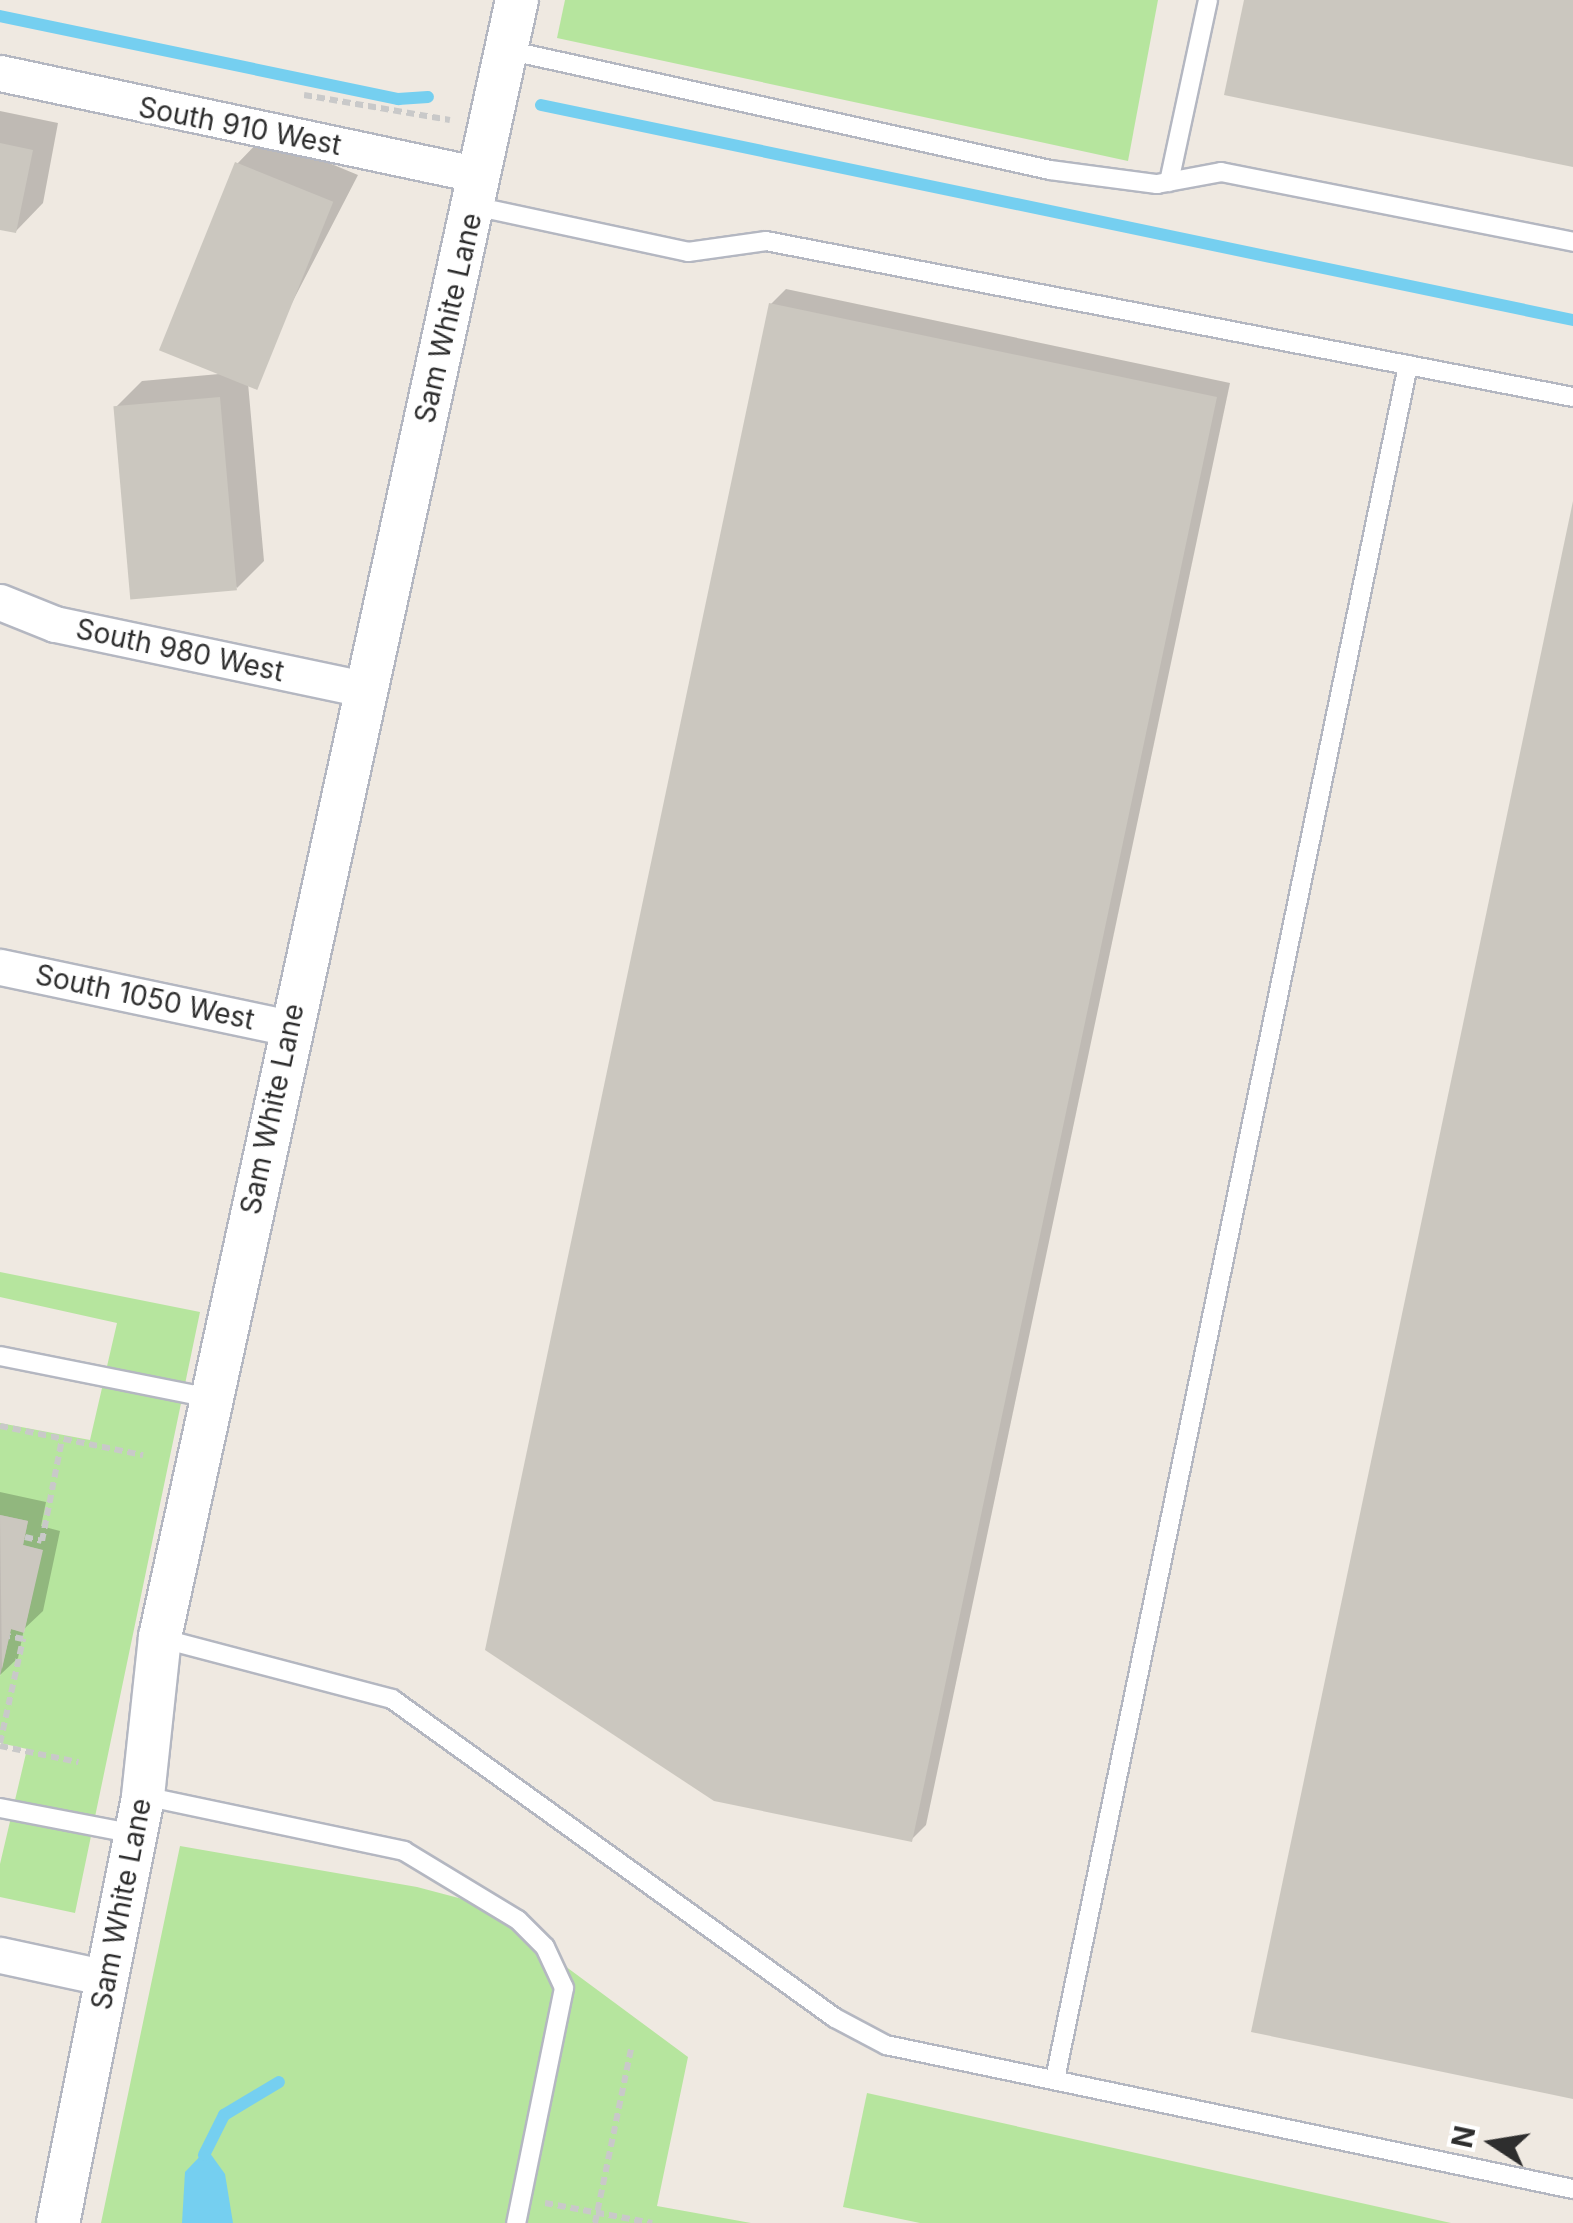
<!DOCTYPE html>
<style>
body{margin:0}
#map{position:relative;width:1573px;height:2223px;overflow:hidden;background:#efe9e1;font-family:Inter,sans-serif}
div>[style]{position:absolute}
.green>*{inset:0;background:#b6e59e}
.water>*{inset:0;background:#75cff0}
.shadow>*{inset:0;background:#0003}
.stream>*{height:12px;margin:-6px;padding:0 6px;transform-origin:6px;border-radius:6px;background:#75cff0}
.building>*{inset:0;background:#cbc7bf;transform-origin:0 0}
.path>*{height:6px;margin-top:-3px;transform-origin:0;background:repeating-linear-gradient(90deg,#c9c9c9 0 8px,transparent 0 13px)}
.roads{filter:drop-shadow(2px 0 #b4b7c1) drop-shadow(-2px 0 #b4b7c1) drop-shadow(0 2px #b4b7c1) drop-shadow(0 -2px #b4b7c1)}
.service>*{height:18px;margin:-9px;padding:0 9px;transform-origin:9px;border-radius:9px;background:#fff}
.minor>*{height:35px;margin:-17.5px;padding:0 17.5px;transform-origin:17.5px;border-radius:17.5px;background:#fff}
.tertiary>*{height:42px;margin:-21px;padding:0 21px;transform-origin:21px;border-radius:21px;background:#fff}
span{translate:-50% -50%;white-space:nowrap;text-align:center;line-height:1.15;-webkit-text-stroke:10px #fff;paint-order:stroke}
.street-label{font-size:28px;color:#2e2e2e}
.north{position:absolute;left:1443px;top:2093px;width:100px;height:100px;-webkit-text-stroke:8px #fff;paint-order:stroke;rotate:282deg;font-size:28px;font-weight:700;line-height:40px;text-align:center;color:#2e2e2e}
.north::after{content:'';display:block;margin:auto;width:35px;height:45px;background:#2e2e2e;clip-path:polygon(50% 0,100% 100%,50% 72%,0 100%)}
</style>
<div id="map">
<div class="green">
<i style="clip-path:polygon(565px 0,1158px 0,1128px 161px,557px 38px)"></i>
<i style="clip-path:polygon(0 1272px,200px 1312px,75px 1913px,0 1897px,0 1864px,27px 1749px,0 1743px,0 1676px,11px 1629px,24px 1632px,42px 1550px,23px 1545px,28px 1521px,0 1515px,0 1423px,90px 1440px,117px 1323px,0 1297px)"></i>
<i style="clip-path:polygon(180px 1846px,417px 1887px,504px 1910px,565px 1966px,688px 2057px,657px 2206px,751px 2223px,101px 2223px)"></i>
<i style="clip-path:polygon(867px 2093px,1451px 2223px,920px 2223px,843px 2207px)"></i>
</div>
<div class="water">
<i style="clip-path:polygon(207px 2149px,225px 2174px,233px 2223px,182px 2223px,185px 2172px)"></i>
</div>
<div class="shadow">
<i style="clip-path:polygon(0 111px,58px 123px,43px 203px,16px 231px,0 227px)"></i>
<i style="clip-path:polygon(264px 136px,358px 175px,265px 355px,247px 372px,264px 561px,237px 588px,115px 408px,142px 381px,219px 374px,237px 164px)"></i>
<i style="clip-path:polygon(786px 289px,1230px 383px,926px 1825px,911px 1840px,771px 304px)"></i>
<i style="clip-path:polygon(0 1492px,46px 1502px,41px 1526px,60px 1531px,43px 1611px,24px 1629px,18px 1658px,0 1675px)"></i>
</div>
<div class="stream">
<i style="left:0;top:16px;width:407px;rotate:11.8deg"></i>
<i style="left:398px;top:99px;width:30px;rotate:-4deg"></i>
<i style="left:541px;top:105px;width:1054px;rotate:11.77deg"></i>
<i style="left:204px;top:2155px;width:45px;rotate:-63.4deg"></i>
<i style="left:224px;top:2115px;width:64px;rotate:-31deg"></i>
</div>
<div class="building">
<i style="clip-path:polygon(1244px 0,1573px 0,1573px 167px,1224px 95px)"></i>
<i style="clip-path:polygon(0 143px,33px 150px,16px 233px,0 230px)"></i>
<i style="left:235px;top:162px;width:106px;height:203px;rotate:22deg"></i>
<i style="clip-path:polygon(769px 303px,1217px 397px,912px 1842px,714px 1801px,485px 1650px)"></i>
<i style="left:220px;top:397px;width:194px;height:107px;rotate:85deg"></i>
<i style="clip-path:polygon(1573px 501px,1573px 2099px,1251px 2032px)"></i>
<i style="clip-path:polygon(0 1515px,28px 1521px,23px 1545px,43px 1550px,24px 1633px,11px 1629px,2px 1669px)"></i>
</div>
<div class="path">
<i style="left:304px;top:95px;width:148px;rotate:9.7deg"></i>
<i style="left:0;top:1426px;width:146px;rotate:11.5deg"></i>
<i style="left:25px;top:1537px;width:17px;rotate:13deg"></i>
<i style="left:42px;top:1541px;width:104px;rotate:-78.9deg"></i>
<i style="left:0;top:1743px;width:107px;rotate:-77.5deg"></i>
<i style="left:23px;top:1639px;width:14px;rotate:-168deg"></i>
<i style="left:0;top:1746px;width:80px;rotate:11.6deg"></i>
<i style="left:545px;top:2203px;width:109px;rotate:10.6deg"></i>
<i style="left:595px;top:2223px;width:178px;rotate:-78.3deg"></i>
</div>
<div class="roads">
<div class="service">
<i style="left:507px;top:50px;width:556px;rotate:12.46deg"></i>
<i style="left:1050px;top:170px;width:108px;rotate:7.5deg"></i>
<i style="left:1157px;top:184px;width:65px;rotate:-10.6deg"></i>
<i style="left:1221px;top:172px;width:359px;rotate:11.2deg"></i>
<i style="left:1169px;top:182px;width:186px;rotate:-77.9deg"></i>
<i style="left:474px;top:206px;width:219px;rotate:12.1deg"></i>
<i style="left:688px;top:252px;width:79px;rotate:-8deg"></i>
<i style="left:766px;top:241px;width:822px;rotate:10.94deg"></i>
<i style="left:0;top:1356px;width:215px;rotate:11.3deg"></i>
<i style="left:160px;top:1638px;width:240px;rotate:14.7deg"></i>
<i style="left:392px;top:1699px;width:546px;rotate:35.76deg"></i>
<i style="left:835px;top:2018px;width:58px;rotate:27.9deg"></i>
<i style="left:886px;top:2045px;width:702px;rotate:11.84deg"></i>
<i style="left:144px;top:1796px;width:266px;rotate:11.9deg"></i>
<i style="left:404px;top:1851px;width:133px;rotate:31.2deg"></i>
<i style="left:518px;top:1920px;width:38px;rotate:45deg"></i>
<i style="left:545px;top:1947px;width:45px;rotate:65.1deg"></i>
<i style="left:564px;top:1988px;width:240px;rotate:101.5deg"></i>
<i style="left:0;top:1808px;width:137px;rotate:10.9deg"></i>
<i style="left:1055px;top:2079px;width:1750px;rotate:-78.36deg"></i>
</div>
<div class="minor">
<i style="left:0;top:73px;width:491px;rotate:12deg"></i>
<i style="left:0;top:602px;width:59px;rotate:21.8deg"></i>
<i style="left:55px;top:624px;width:315px;rotate:11.9deg"></i>
<i style="left:0;top:967px;width:295px;rotate:11.9deg"></i>
<i style="left:0;top:1955px;width:109px;rotate:12.1deg"></i>
</div>
<div class="tertiary">
<i style="left:58px;top:2223px;width:435px;rotate:-78.7deg"></i>
<i style="left:143px;top:1796px;width:160px;rotate:-83.9deg"></i>
<i style="left:160px;top:1637px;width:1675px;rotate:-77.7deg"></i>
</div>
</div>
<div class="street-label">
<span style="left:240px;top:126px;rotate:11deg">South 910 West</span>
<span style="left:448px;top:318px;rotate:-77deg">Sam White Lane</span>
<span style="left:180px;top:650px;rotate:12deg">South 980 West</span>
<span style="left:145px;top:997px;rotate:12deg">South 1050 West</span>
<span style="left:272px;top:1109px;rotate:-78deg">Sam White Lane</span>
<span style="left:121px;top:1904px;rotate:-79deg">Sam White Lane</span>
</div>
<div class="north">N</div>
</div>
